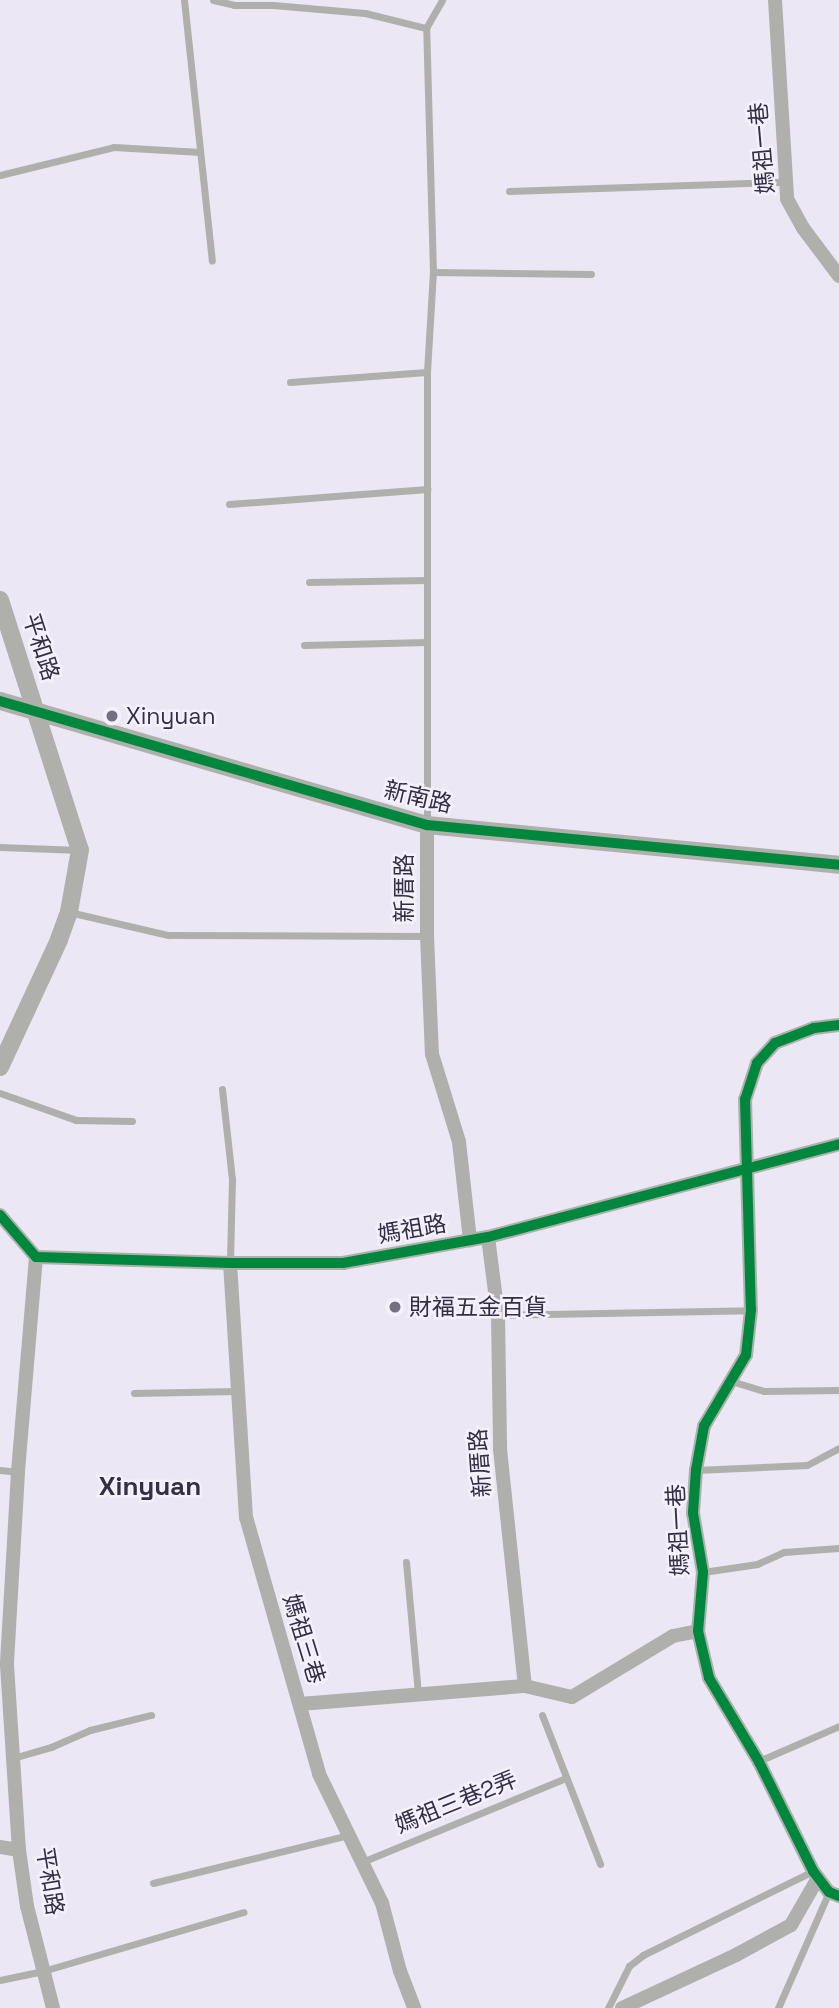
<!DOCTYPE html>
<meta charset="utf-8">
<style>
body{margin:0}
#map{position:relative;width:839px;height:2008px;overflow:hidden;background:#ebe7f4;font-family:"Space Grotesk","Noto Sans TC",sans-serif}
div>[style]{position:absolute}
.service>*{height:7px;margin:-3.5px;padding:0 3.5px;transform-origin:3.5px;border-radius:3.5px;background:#afb0ac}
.minor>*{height:14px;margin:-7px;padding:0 7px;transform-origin:7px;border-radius:7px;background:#afb0ac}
.tertiary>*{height:18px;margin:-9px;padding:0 9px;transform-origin:9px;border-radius:9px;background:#afb0ac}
.cycleway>*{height:10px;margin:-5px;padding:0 5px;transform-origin:5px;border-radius:5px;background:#00873e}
.dots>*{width:19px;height:19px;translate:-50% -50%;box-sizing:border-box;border:4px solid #f4f1fd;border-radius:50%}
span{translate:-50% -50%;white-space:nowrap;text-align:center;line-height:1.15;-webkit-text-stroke:5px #f4f1fd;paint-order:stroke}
.street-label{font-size:23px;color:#352e44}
.poi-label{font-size:23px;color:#352e44}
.left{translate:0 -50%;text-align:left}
.quarter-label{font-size:26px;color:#352e44;font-weight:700}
</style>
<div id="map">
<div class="service">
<i style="left:184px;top:0;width:262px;rotate:83.9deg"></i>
<i style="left:213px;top:0;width:22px;rotate:13deg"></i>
<i style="left:234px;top:5px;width:39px"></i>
<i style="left:273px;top:5px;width:92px;rotate:5deg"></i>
<i style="left:365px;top:13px;width:63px;rotate:13.8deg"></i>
<i style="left:0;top:175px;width:117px;rotate:-13.8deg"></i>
<i style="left:114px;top:147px;width:86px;rotate:3.3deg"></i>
<i style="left:509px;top:191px;width:276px;rotate:-1.9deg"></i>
<i style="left:433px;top:272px;width:158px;rotate:0.7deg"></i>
<i style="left:290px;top:382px;width:137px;rotate:-4.2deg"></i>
<i style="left:229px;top:504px;width:199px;rotate:-4.3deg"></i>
<i style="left:309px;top:582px;width:118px;rotate:-1deg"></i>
<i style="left:304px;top:645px;width:123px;rotate:-1.4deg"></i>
<i style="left:427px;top:824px;width:452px;rotate:-90deg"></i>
<i style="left:427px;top:372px;width:100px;rotate:-86.6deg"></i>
<i style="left:433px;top:272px;width:244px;rotate:-91.6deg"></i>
<i style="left:426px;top:28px;width:32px;rotate:-60deg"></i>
<i style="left:0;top:847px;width:80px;rotate:2.1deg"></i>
<i style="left:69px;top:912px;width:102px;rotate:13.1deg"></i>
<i style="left:168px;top:935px;width:259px;rotate:0.2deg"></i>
<i style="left:222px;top:1089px;width:91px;rotate:83.7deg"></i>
<i style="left:232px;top:1179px;width:84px;rotate:91.4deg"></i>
<i style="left:0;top:1093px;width:81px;rotate:19.6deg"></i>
<i style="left:76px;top:1120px;width:56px;rotate:1deg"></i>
<i style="left:498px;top:1315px;width:253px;rotate:-1.1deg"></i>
<i style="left:731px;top:1381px;width:34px;rotate:17deg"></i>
<i style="left:764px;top:1391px;width:75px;rotate:-0.8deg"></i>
<i style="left:134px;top:1393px;width:103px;rotate:-1.1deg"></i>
<i style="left:0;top:1470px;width:18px;rotate:6deg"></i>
<i style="left:696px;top:1470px;width:111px;rotate:-2.6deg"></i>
<i style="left:807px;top:1465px;width:36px;rotate:-28deg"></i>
<i style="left:406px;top:1562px;width:133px;rotate:84.8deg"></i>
<i style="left:703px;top:1572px;width:55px;rotate:-8.4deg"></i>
<i style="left:757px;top:1564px;width:30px;rotate:-24deg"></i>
<i style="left:784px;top:1552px;width:55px;rotate:-4.2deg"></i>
<i style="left:542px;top:1715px;width:160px;rotate:68.7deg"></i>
<i style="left:13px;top:1758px;width:40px;rotate:-16deg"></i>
<i style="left:51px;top:1747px;width:43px;rotate:-23.6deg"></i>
<i style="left:90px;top:1730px;width:63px;rotate:-13.8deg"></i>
<i style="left:759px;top:1761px;width:87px;rotate:-23.6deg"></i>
<i style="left:362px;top:1862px;width:221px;rotate:-22.4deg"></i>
<i style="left:153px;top:1883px;width:201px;rotate:-13.8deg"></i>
<i style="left:0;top:1980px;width:44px;rotate:-11.8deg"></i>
<i style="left:43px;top:1971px;width:209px;rotate:-16.4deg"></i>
<i style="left:608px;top:2008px;width:47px;rotate:-63.4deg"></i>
<i style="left:629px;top:1966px;width:18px;rotate:-38deg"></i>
<i style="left:643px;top:1955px;width:190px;rotate:-26.3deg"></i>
<i style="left:778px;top:2008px;width:127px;rotate:-66.3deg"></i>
</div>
<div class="minor">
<i style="left:775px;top:0;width:199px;rotate:86.5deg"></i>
<i style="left:787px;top:199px;width:33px;rotate:61deg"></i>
<i style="left:803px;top:228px;width:60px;rotate:53.1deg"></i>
<i style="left:427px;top:825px;width:111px;rotate:90deg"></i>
<i style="left:427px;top:936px;width:118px;rotate:87.6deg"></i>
<i style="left:432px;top:1054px;width:92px;rotate:72.9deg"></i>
<i style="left:459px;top:1142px;width:99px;rotate:83.6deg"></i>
<i style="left:839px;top:1025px;width:25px;rotate:173deg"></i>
<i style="left:814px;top:1028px;width:42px;rotate:159deg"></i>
<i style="left:775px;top:1043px;width:27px;rotate:132deg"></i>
<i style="left:757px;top:1063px;width:38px;rotate:108deg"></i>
<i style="left:745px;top:1099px;width:211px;rotate:88.4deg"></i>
<i style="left:751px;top:1310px;width:45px;rotate:96.3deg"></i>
<i style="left:746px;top:1355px;width:82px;rotate:120.6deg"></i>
<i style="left:704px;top:1426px;width:45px;rotate:100.3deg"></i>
<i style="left:696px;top:1470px;width:43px;rotate:94deg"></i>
<i style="left:693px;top:1513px;width:60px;rotate:80.4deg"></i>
<i style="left:703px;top:1572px;width:59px;rotate:94.8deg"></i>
<i style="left:698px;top:1631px;width:48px;rotate:76.8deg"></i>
<i style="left:709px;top:1678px;width:98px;rotate:59.2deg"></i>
<i style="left:759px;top:1762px;width:122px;rotate:63.6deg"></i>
<i style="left:813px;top:1871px;width:26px;rotate:53deg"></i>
<i style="left:829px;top:1892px;width:11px;rotate:22deg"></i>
<i style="left:0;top:1215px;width:55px;rotate:49.4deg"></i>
<i style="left:36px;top:1257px;width:194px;rotate:1.8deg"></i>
<i style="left:230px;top:1263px;width:113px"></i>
<i style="left:343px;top:1263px;width:147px;rotate:-10.2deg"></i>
<i style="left:488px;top:1237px;width:363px;rotate:-14.8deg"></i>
<i style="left:488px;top:1237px;width:79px;rotate:82.7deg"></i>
<i style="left:498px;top:1315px;width:134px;rotate:89.1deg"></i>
<i style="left:500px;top:1449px;width:238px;rotate:84deg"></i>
<i style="left:36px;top:1257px;width:216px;rotate:94.8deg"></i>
<i style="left:18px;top:1472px;width:193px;rotate:93.3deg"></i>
<i style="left:7px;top:1665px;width:185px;rotate:86.3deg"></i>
<i style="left:19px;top:1850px;width:57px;rotate:81.9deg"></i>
<i style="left:27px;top:1906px;width:105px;rotate:75.7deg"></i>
<i style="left:230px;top:1263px;width:255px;rotate:86.4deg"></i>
<i style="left:246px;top:1517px;width:267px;rotate:74.1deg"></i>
<i style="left:319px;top:1774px;width:144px;rotate:64deg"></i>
<i style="left:382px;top:1903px;width:70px;rotate:75.2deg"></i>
<i style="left:400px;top:1971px;width:40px;rotate:69deg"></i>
<i style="left:300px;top:1704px;width:226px;rotate:-4.6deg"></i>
<i style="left:525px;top:1686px;width:48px;rotate:13.2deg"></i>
<i style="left:572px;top:1697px;width:118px;rotate:-31.1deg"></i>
<i style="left:673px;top:1636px;width:25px;rotate:-11deg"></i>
<i style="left:0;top:1847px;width:19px;rotate:9deg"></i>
<i style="left:622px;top:2008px;width:126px;rotate:-24.9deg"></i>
<i style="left:736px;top:1955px;width:63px;rotate:-28.6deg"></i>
<i style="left:791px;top:1925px;width:54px;rotate:-60.1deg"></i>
</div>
<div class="tertiary">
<i style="left:0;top:600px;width:262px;rotate:72.3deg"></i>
<i style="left:80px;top:850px;width:63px;rotate:100.1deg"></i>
<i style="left:69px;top:912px;width:30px;rotate:110deg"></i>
<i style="left:59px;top:940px;width:140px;rotate:114.9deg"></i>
<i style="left:0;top:701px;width:445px;rotate:16.2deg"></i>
<i style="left:427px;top:825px;width:414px;rotate:5.5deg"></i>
</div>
<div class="cycleway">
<i style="left:0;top:701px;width:445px;rotate:16.2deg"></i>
<i style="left:427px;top:825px;width:414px;rotate:5.5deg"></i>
<i style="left:839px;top:1025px;width:25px;rotate:173deg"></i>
<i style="left:814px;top:1028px;width:42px;rotate:159deg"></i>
<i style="left:775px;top:1043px;width:27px;rotate:132deg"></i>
<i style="left:757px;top:1063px;width:38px;rotate:108deg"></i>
<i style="left:745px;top:1099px;width:211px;rotate:88.4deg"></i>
<i style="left:751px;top:1310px;width:45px;rotate:96.3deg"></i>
<i style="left:746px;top:1355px;width:82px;rotate:120.6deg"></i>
<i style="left:704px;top:1426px;width:45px;rotate:100.3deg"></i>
<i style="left:696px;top:1470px;width:43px;rotate:94deg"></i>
<i style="left:693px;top:1513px;width:60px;rotate:80.4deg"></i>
<i style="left:703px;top:1572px;width:59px;rotate:94.8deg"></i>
<i style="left:698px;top:1631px;width:48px;rotate:76.8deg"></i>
<i style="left:709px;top:1678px;width:98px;rotate:59.2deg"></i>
<i style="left:759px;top:1762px;width:122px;rotate:63.6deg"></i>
<i style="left:813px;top:1871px;width:26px;rotate:53deg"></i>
<i style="left:829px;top:1892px;width:11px;rotate:22deg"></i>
<i style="left:0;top:1215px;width:55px;rotate:49.4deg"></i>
<i style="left:36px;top:1257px;width:194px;rotate:1.8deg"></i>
<i style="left:230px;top:1263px;width:113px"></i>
<i style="left:343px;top:1263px;width:147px;rotate:-10.2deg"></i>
<i style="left:488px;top:1237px;width:363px;rotate:-14.8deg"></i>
</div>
<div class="dots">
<i style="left:112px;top:716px;background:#756f82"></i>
<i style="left:395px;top:1307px;background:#756f82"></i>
</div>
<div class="street-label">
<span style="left:762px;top:148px;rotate:-95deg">媽祖一巷</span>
<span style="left:41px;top:647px;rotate:72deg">平和路</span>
<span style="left:418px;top:797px;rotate:13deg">新南路</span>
<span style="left:404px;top:888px;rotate:-90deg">新厝路</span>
<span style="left:412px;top:1229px;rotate:-10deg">媽祖路</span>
<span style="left:480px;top:1463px;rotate:-94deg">新厝路</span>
<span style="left:678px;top:1530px;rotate:-93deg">媽祖一巷</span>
<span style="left:304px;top:1639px;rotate:73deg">媽祖三巷</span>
<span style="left:456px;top:1802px;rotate:-22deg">媽祖三巷2弄</span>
<span style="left:50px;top:1881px;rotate:81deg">平和路</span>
</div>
<div class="poi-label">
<span class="left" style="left:126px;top:716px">Xinyuan</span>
<span class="left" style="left:409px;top:1307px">財福五金百貨</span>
</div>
<div class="quarter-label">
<span style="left:150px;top:1487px">Xinyuan</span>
</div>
</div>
